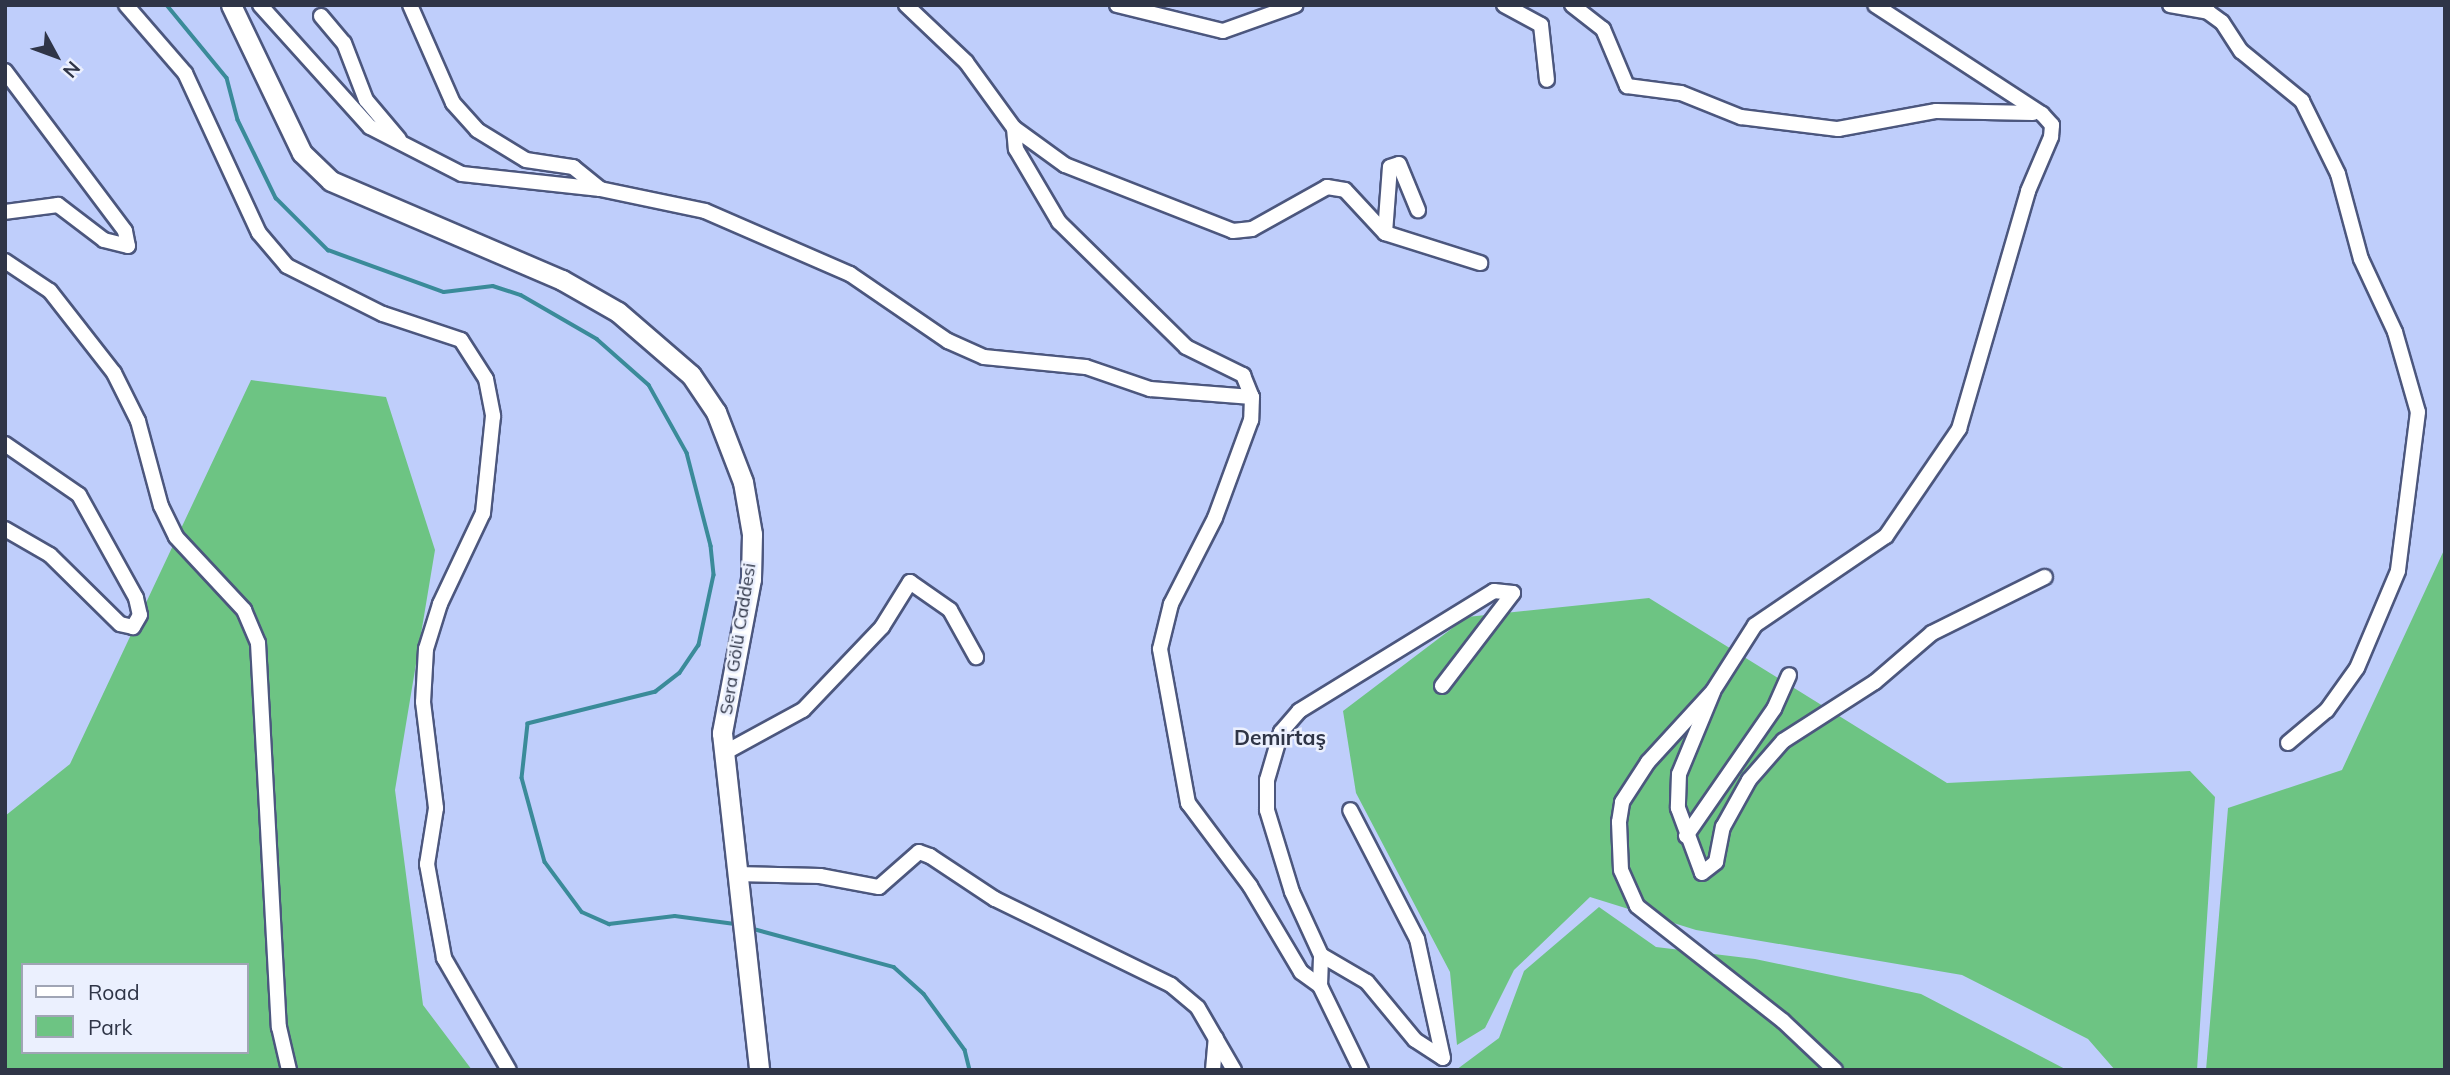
<!DOCTYPE html>
<meta charset="utf-8">
<style>
body{margin:0}
#map{position:relative;width:2450px;height:1075px;overflow:hidden;background:#bfcefb;font-family:Mulish,sans-serif}
div>[style]{position:absolute}
.green>*{inset:0;background:#6dc483}
.stream>*{height:3.5px;margin:-1.75px;padding:0 1.75px;transform-origin:1.75px;border-radius:1.75px;background:#3a8b99}
.roads{filter:drop-shadow(2px 0 #4c577e) drop-shadow(-2px 0 #4c577e) drop-shadow(0 2px #4c577e) drop-shadow(0 -2px #4c577e)}
.street>*{height:14px;margin:-7px;padding:0 7px;transform-origin:7px;border-radius:7px;background:#fff}
.secondary>*{height:19px;margin:-9.5px;padding:0 9.5px;transform-origin:9.5px;border-radius:9.5px;background:#fff}
span{translate:-50% -50%;white-space:nowrap;text-align:center;line-height:1.15;-webkit-text-stroke:5px #ebf0fe;paint-order:stroke}
.street-label{font-size:18px;color:#2f3547}
.quarter-label{font-size:21px;color:#2f3547;font-weight:700}
.frame{position:absolute;inset:0;border:7px solid #2f3547;pointer-events:none}
.legend{position:absolute;left:21px;top:963px;width:228px;height:91px;box-sizing:border-box;background:#ebf0fe;border:2px solid #a0a5b5;margin:0;padding:9px 12px;list-style:none;font-size:21px;color:#2f3547}
.legend li{display:flex;align-items:center;gap:14px;height:35px}
.legend b{width:35px;border:2px solid #a0a5b5}
.north{position:absolute;left:21px;top:21px;width:70px;height:70px;-webkit-text-stroke:5px #ebf0fe;paint-order:stroke;rotate:131deg;font-size:19px;font-weight:700;line-height:28px;text-align:center;color:#2f3547}
.north::after{content:'';display:block;margin:auto;width:24px;height:32px;background:#2f3547;clip-path:polygon(50% 0,100% 100%,50% 72%,0 100%)}
</style>
<div id="map">
<div class="green">
<i style="clip-path:polygon(evenodd,251px 380px,386px 397px,435px 550px,395px 790px,423px 1005px,472px 1070px,5px 1070px,5px 816px,70px 764px,251px 380px,23px 965px,247px 965px,247px 1052px,23px 1052px,23px 965px)"></i>
<i style="clip-path:polygon(2445px 548px,2445px 1070px,2206px 1070px,2228px 808px,2342px 770px)"></i>
<i style="clip-path:polygon(1649px 598px,1947px 783px,2190px 771px,2215px 797px,2197px 1070px,2115px 1070px,2088px 1039px,1962px 975px,1696px 930px,1590px 897px,1514px 970px,1485px 1028px,1457px 1045px,1450px 972px,1356px 793px,1343px 711px,1467px 617px)"></i>
<i style="clip-path:polygon(1599px 907px,1656px 947px,1755px 959px,1921px 994px,2067px 1070px,1456px 1070px,1499px 1038px,1524px 971px)"></i>
</div>
<div class="stream">
<i style="left:167px;top:5px;width:94px;rotate:50.6deg"></i>
<i style="left:227px;top:78px;width:43px;rotate:75.3deg"></i>
<i style="left:238px;top:120px;width:87px;rotate:64deg"></i>
<i style="left:276px;top:198px;width:74px;rotate:45deg"></i>
<i style="left:328px;top:250px;width:123px;rotate:19.9deg"></i>
<i style="left:444px;top:292px;width:49px;rotate:-7deg"></i>
<i style="left:493px;top:286px;width:29px;rotate:18deg"></i>
<i style="left:521px;top:295px;width:88px;rotate:30.1deg"></i>
<i style="left:597px;top:339px;width:69px;rotate:41.5deg"></i>
<i style="left:649px;top:385px;width:78px;rotate:60.8deg"></i>
<i style="left:687px;top:453px;width:96px;rotate:75.5deg"></i>
<i style="left:711px;top:546px;width:29px;rotate:84deg"></i>
<i style="left:714px;top:575px;width:72px;rotate:102.1deg"></i>
<i style="left:699px;top:645px;width:34px;rotate:124deg"></i>
<i style="left:680px;top:673px;width:31px;rotate:142deg"></i>
<i style="left:656px;top:692px;width:132px;rotate:166deg"></i>
<i style="left:528px;top:724px;width:54px;rotate:96.3deg"></i>
<i style="left:522px;top:778px;width:87px;rotate:74.7deg"></i>
<i style="left:545px;top:862px;width:62px;rotate:53.5deg"></i>
<i style="left:582px;top:912px;width:30px;rotate:24deg"></i>
<i style="left:609px;top:924px;width:66px;rotate:-6.9deg"></i>
<i style="left:675px;top:916px;width:62px;rotate:7.5deg"></i>
<i style="left:750px;top:928px;width:149px;rotate:15.2deg"></i>
<i style="left:894px;top:967px;width:40px;rotate:42deg"></i>
<i style="left:924px;top:994px;width:69px;rotate:53.8deg"></i>
<i style="left:965px;top:1050px;width:21px;rotate:76deg"></i>
</div>
<div class="roads">
<div class="street">
<i style="left:126px;top:5px;width:90px;rotate:49.1deg"></i>
<i style="left:185px;top:73px;width:176px;rotate:65.2deg"></i>
<i style="left:259px;top:233px;width:43px;rotate:49.7deg"></i>
<i style="left:287px;top:266px;width:107px;rotate:26.6deg"></i>
<i style="left:383px;top:314px;width:82px;rotate:18.4deg"></i>
<i style="left:461px;top:340px;width:46px;rotate:57.3deg"></i>
<i style="left:486px;top:379px;width:38px;rotate:79deg"></i>
<i style="left:493px;top:416px;width:98px;rotate:95.9deg"></i>
<i style="left:483px;top:513px;width:101px;rotate:115.3deg"></i>
<i style="left:440px;top:604px;width:47px;rotate:107.3deg"></i>
<i style="left:426px;top:649px;width:53px;rotate:93.2deg"></i>
<i style="left:423px;top:702px;width:107px;rotate:83deg"></i>
<i style="left:436px;top:808px;width:57px;rotate:99.1deg"></i>
<i style="left:427px;top:864px;width:96px;rotate:79.7deg"></i>
<i style="left:444px;top:958px;width:129px;rotate:59.9deg"></i>
<i style="left:260px;top:5px;width:164px;rotate:48deg"></i>
<i style="left:370px;top:127px;width:103px;rotate:27.1deg"></i>
<i style="left:462px;top:174px;width:139px;rotate:6.2deg"></i>
<i style="left:600px;top:189px;width:107px;rotate:11.8deg"></i>
<i style="left:705px;top:211px;width:158px;rotate:23.5deg"></i>
<i style="left:850px;top:274px;width:119px;rotate:34.4deg"></i>
<i style="left:948px;top:341px;width:39px;rotate:24deg"></i>
<i style="left:984px;top:357px;width:102px;rotate:5.6deg"></i>
<i style="left:1086px;top:367px;width:68px;rotate:19deg"></i>
<i style="left:1150px;top:389px;width:102px;rotate:4.5deg"></i>
<i style="left:410px;top:5px;width:107px;rotate:66.3deg"></i>
<i style="left:453px;top:103px;width:36px;rotate:48deg"></i>
<i style="left:477px;top:130px;width:57px;rotate:31.5deg"></i>
<i style="left:526px;top:160px;width:48px;rotate:8.5deg"></i>
<i style="left:573px;top:167px;width:35px;rotate:39deg"></i>
<i style="left:906px;top:5px;width:83px;rotate:43.5deg"></i>
<i style="left:966px;top:62px;width:82px;rotate:54deg"></i>
<i style="left:1014px;top:128px;width:21px;rotate:85deg"></i>
<i style="left:1016px;top:149px;width:85px;rotate:59.5deg"></i>
<i style="left:1059px;top:222px;width:178px;rotate:44.5deg"></i>
<i style="left:1186px;top:347px;width:64px;rotate:26.2deg"></i>
<i style="left:1243px;top:375px;width:24px;rotate:68deg"></i>
<i style="left:1252px;top:397px;width:23px;rotate:92deg"></i>
<i style="left:1251px;top:420px;width:104px;rotate:110.2deg"></i>
<i style="left:1215px;top:518px;width:97px;rotate:117.1deg"></i>
<i style="left:1171px;top:604px;width:46px;rotate:103.7deg"></i>
<i style="left:1160px;top:649px;width:157px;rotate:79.7deg"></i>
<i style="left:1188px;top:803px;width:104px;rotate:53.2deg"></i>
<i style="left:1250px;top:886px;width:100px;rotate:59.3deg"></i>
<i style="left:1301px;top:972px;width:24px;rotate:36deg"></i>
<i style="left:1117px;top:5px;width:109px;rotate:13.8deg"></i>
<i style="left:1223px;top:31px;width:77px;rotate:-19.6deg"></i>
<i style="left:1504px;top:5px;width:42px;rotate:28.4deg"></i>
<i style="left:1541px;top:25px;width:55px;rotate:83.8deg"></i>
<i style="left:1572px;top:5px;width:39px;rotate:38deg"></i>
<i style="left:1603px;top:29px;width:62px;rotate:67.2deg"></i>
<i style="left:1627px;top:86px;width:54px;rotate:7.4deg"></i>
<i style="left:1681px;top:93px;width:65px;rotate:21.8deg"></i>
<i style="left:1741px;top:117px;width:98px;rotate:7.1deg"></i>
<i style="left:1838px;top:129px;width:100px;rotate:-10.4deg"></i>
<i style="left:1936px;top:111px;width:97px;rotate:1.2deg"></i>
<i style="left:2170px;top:5px;width:39px;rotate:10deg"></i>
<i style="left:2208px;top:12px;width:17px;rotate:36deg"></i>
<i style="left:2222px;top:22px;width:35px;rotate:57deg"></i>
<i style="left:2241px;top:51px;width:79px;rotate:39.3deg"></i>
<i style="left:2302px;top:101px;width:81px;rotate:63.7deg"></i>
<i style="left:2338px;top:174px;width:88px;rotate:74.9deg"></i>
<i style="left:2361px;top:259px;width:81px;rotate:65deg"></i>
<i style="left:2395px;top:332px;width:83px;rotate:74deg"></i>
<i style="left:2418px;top:412px;width:160px;rotate:97.2deg"></i>
<i style="left:2398px;top:571px;width:105px;rotate:112.9deg"></i>
<i style="left:2357px;top:668px;width:52px;rotate:125.5deg"></i>
<i style="left:2327px;top:710px;width:51px;rotate:139.8deg"></i>
<i style="left:321px;top:16px;width:35px;rotate:50deg"></i>
<i style="left:344px;top:43px;width:61px;rotate:68.9deg"></i>
<i style="left:366px;top:100px;width:51px;rotate:49.8deg"></i>
<i style="left:5px;top:71px;width:200px;rotate:53.1deg"></i>
<i style="left:125px;top:231px;width:15px;rotate:79deg"></i>
<i style="left:128px;top:246px;width:25px;rotate:-166deg"></i>
<i style="left:104px;top:240px;width:58px;rotate:-142.7deg"></i>
<i style="left:58px;top:205px;width:53px;rotate:172.5deg"></i>
<i style="left:1014px;top:128px;width:63px;rotate:36deg"></i>
<i style="left:1065px;top:165px;width:180px;rotate:21.4deg"></i>
<i style="left:1233px;top:231px;width:19px;rotate:-6deg"></i>
<i style="left:1252px;top:229px;width:86px;rotate:-29.2deg"></i>
<i style="left:1327px;top:187px;width:18px;rotate:9deg"></i>
<i style="left:1345px;top:190px;width:59px;rotate:47.1deg"></i>
<i style="left:1385px;top:233px;width:100px;rotate:17.5deg"></i>
<i style="left:1385px;top:233px;width:66px;rotate:-85.7deg"></i>
<i style="left:1390px;top:167px;width:9px;rotate:-18deg"></i>
<i style="left:1399px;top:164px;width:50px;rotate:67.6deg"></i>
<i style="left:5px;top:261px;width:54px;rotate:33.7deg"></i>
<i style="left:50px;top:291px;width:104px;rotate:52deg"></i>
<i style="left:114px;top:373px;width:54px;rotate:63.4deg"></i>
<i style="left:138px;top:421px;width:88px;rotate:74.9deg"></i>
<i style="left:161px;top:506px;width:34px;rotate:64deg"></i>
<i style="left:176px;top:537px;width:100px;rotate:47deg"></i>
<i style="left:244px;top:610px;width:36px;rotate:67deg"></i>
<i style="left:258px;top:643px;width:385px;rotate:86.9deg"></i>
<i style="left:279px;top:1027px;width:44px;rotate:76.9deg"></i>
<i style="left:5px;top:444px;width:90px;rotate:34.6deg"></i>
<i style="left:79px;top:495px;width:118px;rotate:61deg"></i>
<i style="left:136px;top:598px;width:17px;rotate:77deg"></i>
<i style="left:140px;top:615px;width:14px;rotate:120deg"></i>
<i style="left:133px;top:627px;width:13px;rotate:-167deg"></i>
<i style="left:120px;top:624px;width:98px;rotate:-135.4deg"></i>
<i style="left:50px;top:555px;width:52px;rotate:-150deg"></i>
<i style="left:1713px;top:692px;width:89px;rotate:112.5deg"></i>
<i style="left:1679px;top:774px;width:34px;rotate:92deg"></i>
<i style="left:1678px;top:808px;width:69px;rotate:69.7deg"></i>
<i style="left:1702px;top:873px;width:18px;rotate:-38deg"></i>
<i style="left:1716px;top:862px;width:36px;rotate:-79deg"></i>
<i style="left:1723px;top:827px;width:54px;rotate:-61deg"></i>
<i style="left:1749px;top:780px;width:52px;rotate:-48.9deg"></i>
<i style="left:1783px;top:741px;width:109px;rotate:-32.7deg"></i>
<i style="left:1875px;top:682px;width:75px;rotate:-40.7deg"></i>
<i style="left:1932px;top:633px;width:126px;rotate:-26.4deg"></i>
<i style="left:724px;top:753px;width:90px;rotate:-28.6deg"></i>
<i style="left:803px;top:710px;width:115px;rotate:-46.4deg"></i>
<i style="left:882px;top:627px;width:53px;rotate:-58.1deg"></i>
<i style="left:910px;top:582px;width:49px;rotate:35deg"></i>
<i style="left:950px;top:610px;width:54px;rotate:61deg"></i>
<i style="left:1686px;top:836px;width:155px;rotate:-55.3deg"></i>
<i style="left:1774px;top:709px;width:37px;rotate:-66deg"></i>
<i style="left:736px;top:874px;width:84px;rotate:1.4deg"></i>
<i style="left:820px;top:876px;width:60px;rotate:10.6deg"></i>
<i style="left:879px;top:887px;width:53px;rotate:-41.2deg"></i>
<i style="left:919px;top:852px;width:12px;rotate:20deg"></i>
<i style="left:930px;top:856px;width:78px;rotate:33.5deg"></i>
<i style="left:995px;top:899px;width:196px;rotate:26deg"></i>
<i style="left:1171px;top:985px;width:35px;rotate:40deg"></i>
<i style="left:1198px;top:1008px;width:72px;rotate:59.9deg"></i>
<i style="left:1321px;top:955px;width:53px;rotate:30.4deg"></i>
<i style="left:1367px;top:982px;width:75px;rotate:50.4deg"></i>
<i style="left:1415px;top:1040px;width:33px;rotate:33deg"></i>
<i style="left:1443px;top:1058px;width:122px;rotate:-102.3deg"></i>
<i style="left:1417px;top:939px;width:145px;rotate:-117.4deg"></i>
<i style="left:1213px;top:1070px;width:32px;rotate:-85deg"></i>
<i style="left:1361px;top:1070px;width:93px;rotate:-116deg"></i>
<i style="left:1320px;top:986px;width:31px;rotate:-88deg"></i>
<i style="left:1321px;top:955px;width:69px;rotate:-114.7deg"></i>
<i style="left:1292px;top:892px;width:86px;rotate:-107deg"></i>
<i style="left:1267px;top:810px;width:30px;rotate:-90deg"></i>
<i style="left:1267px;top:780px;width:50px;rotate:-73.7deg"></i>
<i style="left:1281px;top:732px;width:28px;rotate:-49deg"></i>
<i style="left:1299px;top:711px;width:229px;rotate:-31.6deg"></i>
<i style="left:1494px;top:591px;width:19px;rotate:6deg"></i>
<i style="left:1513px;top:593px;width:117px;rotate:127.4deg"></i>
<i style="left:1835px;top:1070px;width:71px;rotate:-136.7deg"></i>
<i style="left:1783px;top:1021px;width:186px;rotate:-141.8deg"></i>
<i style="left:1637px;top:906px;width:39px;rotate:-114deg"></i>
<i style="left:1621px;top:870px;width:48px;rotate:-92.4deg"></i>
<i style="left:1619px;top:822px;width:20px;rotate:-81deg"></i>
<i style="left:1622px;top:802px;width:48px;rotate:-57deg"></i>
<i style="left:1648px;top:762px;width:96px;rotate:-47.5deg"></i>
<i style="left:1713px;top:691px;width:78px;rotate:-57.5deg"></i>
<i style="left:1755px;top:625px;width:158px;rotate:-34.2deg"></i>
<i style="left:1886px;top:536px;width:130px;rotate:-55.7deg"></i>
<i style="left:1959px;top:429px;width:248px;rotate:-73.8deg"></i>
<i style="left:2028px;top:191px;width:59px;rotate:-66.9deg"></i>
<i style="left:2051px;top:137px;width:12px;rotate:-85deg"></i>
<i style="left:2052px;top:125px;width:15px;rotate:-132deg"></i>
<i style="left:2042px;top:114px;width:199px;rotate:-146.9deg"></i>
</div>
<div class="secondary">
<i style="left:231px;top:5px;width:164px;rotate:64.4deg"></i>
<i style="left:302px;top:153px;width:40px;rotate:44deg"></i>
<i style="left:331px;top:181px;width:251px;rotate:23.2deg"></i>
<i style="left:562px;top:280px;width:64px;rotate:29.7deg"></i>
<i style="left:618px;top:312px;width:96px;rotate:40.8deg"></i>
<i style="left:691px;top:375px;width:45px;rotate:56deg"></i>
<i style="left:716px;top:412px;width:75px;rotate:68.9deg"></i>
<i style="left:743px;top:482px;width:53px;rotate:80.2deg"></i>
<i style="left:752px;top:534px;width:45px;rotate:91.3deg"></i>
<i style="left:751px;top:579px;width:157px;rotate:100.7deg"></i>
<i style="left:722px;top:733px;width:339px;rotate:83.7deg"></i>
</div>
</div>
<div class="street-label">
<span style="left:738px;top:639px;rotate:-81deg">Sera Gölü Caddesi</span>
</div>
<div class="quarter-label">
<span style="left:1280px;top:737px">Demirtaş</span>
</div>
<div class="frame"></div>
<ul class="legend">
<li><b style="height:9px;background:#fff"></b>Road</li>
<li><b style="height:19px;background:#6dc483"></b>Park</li>
</ul>
<div class="north">N</div>
</div>
